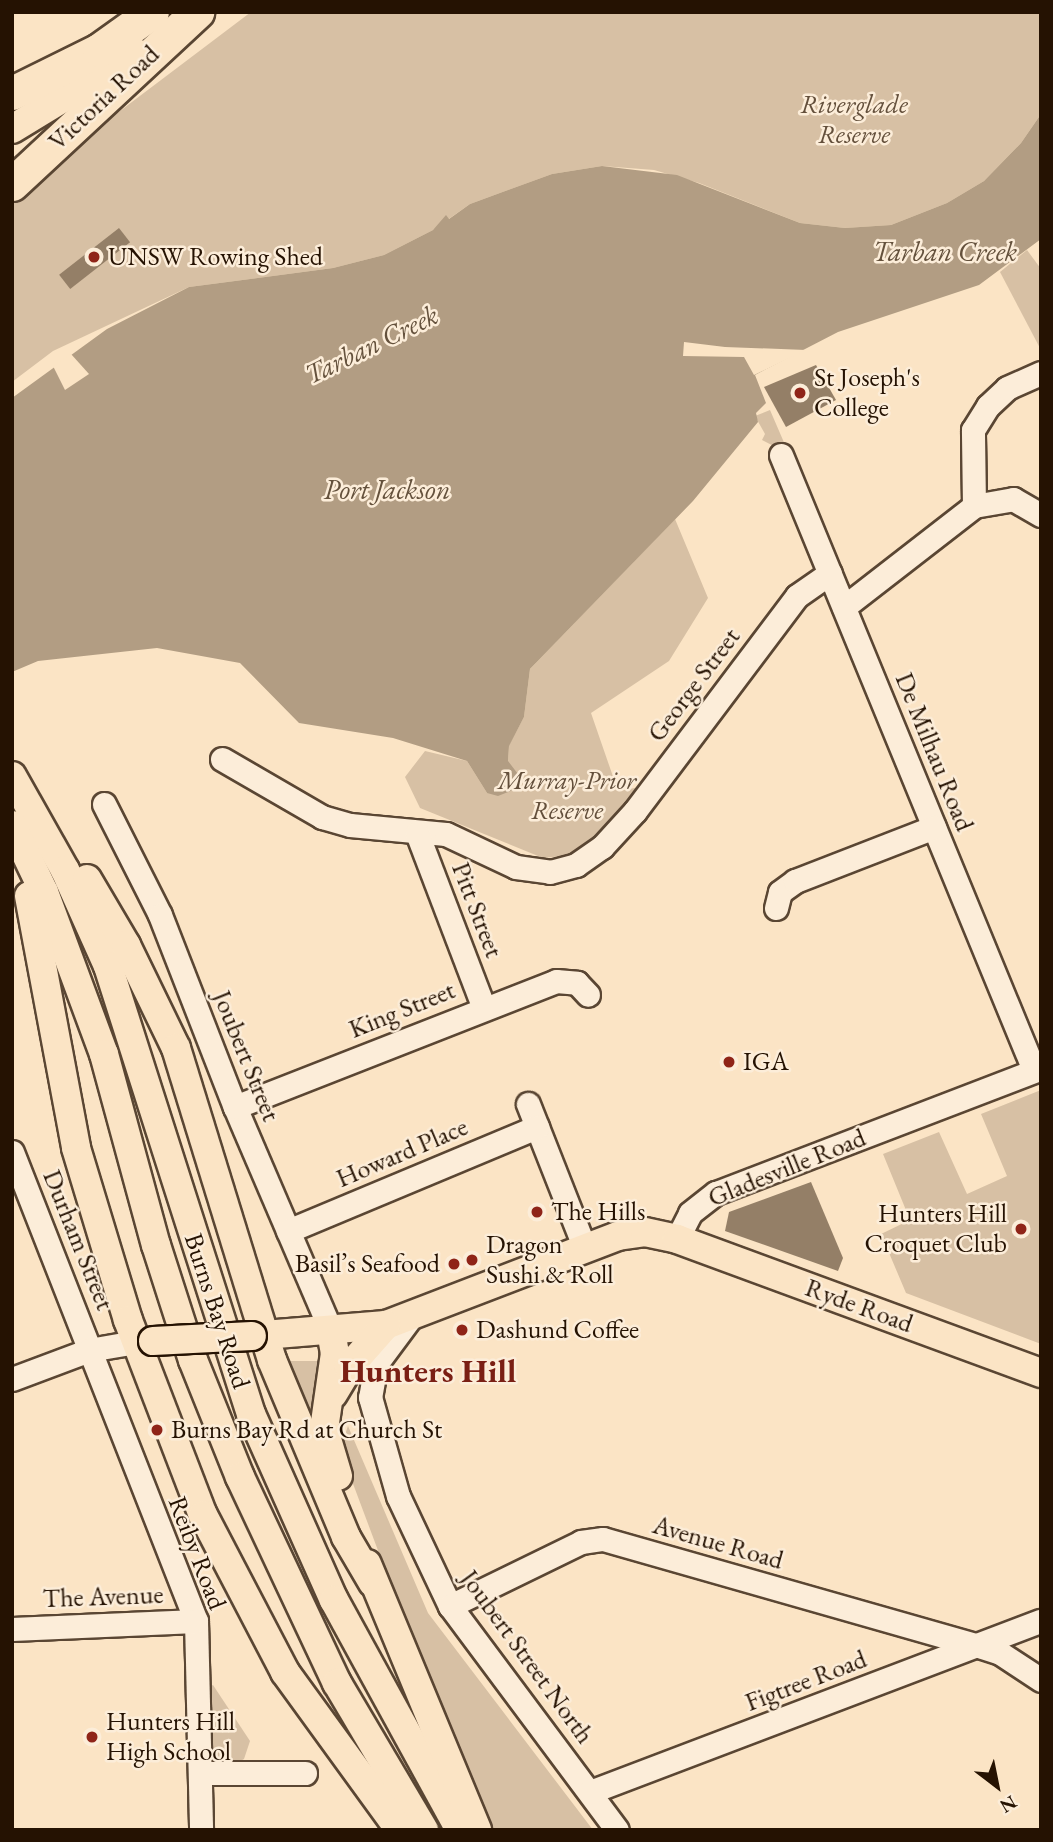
<!DOCTYPE html>
<meta charset="utf-8">
<style>
body{margin:0}
#map{position:relative;width:1053px;height:1842px;overflow:hidden;background:#fbe4c5;font-family:"EB Garamond",serif}
div>[style]{position:absolute}
.green>*{inset:0;background:#d7c0a4}
.water>*{inset:0;background:#b29d83}
.pier>*{inset:0;background:#fbe4c5}
.building>*{inset:0;background:#947f67;transform-origin:0 0}
.roads{filter:drop-shadow(2px 0 #5a4633) drop-shadow(-2px 0 #5a4633) drop-shadow(0 2px #5a4633) drop-shadow(0 -2px #5a4633)}
.minor>*{height:23px;margin:-11.5px;padding:0 11.5px;transform-origin:11.5px;border-radius:11.5px;background:#fcedd9}
.major>*{height:28px;margin:-14px;padding:0 14px;transform-origin:14px;border-radius:14px;background:#fbe4c5}
.highway>*{height:33px;margin:-16.5px;padding:0 16.5px;transform-origin:16.5px;border-radius:16.5px;background:#fbe4c5}
.bridges{filter:drop-shadow(2px 0 #251202) drop-shadow(-2px 0 #251202) drop-shadow(0 2px #251202) drop-shadow(0 -2px #251202)}
.major-bridge>*{height:28px;margin:-14px;padding:0 14px;transform-origin:14px;border-radius:14px;background:#fbe4c5}
.dots>*{width:19px;height:19px;translate:-50% -50%;box-sizing:border-box;border:4px solid #fcedd9;border-radius:50%}
span{translate:-50% -50%;white-space:nowrap;text-align:center;line-height:1.15;-webkit-text-stroke:5px #fcedd9;paint-order:stroke}
.street-label{font-size:26px;color:#251202}
.park-label{font-size:26px;color:#634f3b;font-style:italic}
.poi-label{font-size:26px;color:#251202}
.left{translate:0 -50%;text-align:left}
.right{translate:-100% -50%;text-align:right}
.water-label{font-size:28px;color:#64513c;font-style:italic}
.district-label{font-size:33px;color:#7a1f14;font-weight:700}
.frame{position:absolute;inset:0;border:14px solid #251202;pointer-events:none}
.north{position:absolute;left:962px;top:1751px;width:70px;height:70px;-webkit-text-stroke:5px #fcedd9;paint-order:stroke;rotate:148deg;font-size:19px;font-weight:700;line-height:28px;text-align:center;color:#251202}
.north::after{content:'';display:block;margin:auto;width:24px;height:32px;background:#251202;clip-path:polygon(50% 0,100% 100%,50% 72%,0 100%)}
</style>
<div id="map">
<div class="green">
<i style="clip-path:polygon(251px 12px,1041px 12px,1041px 114px,1021px 143px,984px 181px,947px 203px,891px 225px,845px 228px,800px 223px,699px 183px,654px 170px,602px 166px,552px 174px,470px 204px,433px 230px,384px 255px,333px 268px,189px 287px,53px 351px,12px 382px,12px 203px,75px 145px)"></i>
<i style="clip-path:polygon(1027px 250px,1041px 269px,1041px 350px,1000px 272px)"></i>
<i style="clip-path:polygon(770px 410px,789px 454px,762px 440px,765px 434px,755px 416px)"></i>
<i style="clip-path:polygon(675px 519px,708px 598px,669px 661px,591px 713px,618px 791px,640px 787px,596px 838px,570px 855px,543px 858px,420px 808px,405px 777px,425px 751px,467px 761px,487px 793px,508px 761px,509px 745px,524px 717px,530px 669px)"></i>
<i style="clip-path:polygon(1041px 1090px,1041px 1344px,906px 1293px,881px 1234px,910px 1220px,883px 1154px,939px 1132px,967px 1194px,1007px 1176px,981px 1114px)"></i>
<i style="clip-path:polygon(282px 1361px,320px 1361px,314px 1420px,305px 1424px)"></i>
<i style="clip-path:polygon(348px 1426px,428px 1613px,593px 1830px,490px 1830px,428px 1684px,340px 1449px)"></i>
<i style="clip-path:polygon(213px 1685px,250px 1741px,244px 1759px,237px 1763px,218px 1764px,209px 1753px,209px 1687px)"></i>
</div>
<div class="water">
<i style="clip-path:polygon(1041px 114px,1041px 239px,979px 285px,838px 332px,755px 375px,766px 403px,756px 413px,758px 422px,693px 501px,530px 669px,524px 717px,509px 746px,508px 761px,521px 778px,513px 790px,498px 796px,487px 793px,467px 761px,393px 738px,299px 723px,240px 663px,157px 648px,38px 661px,12px 672px,12px 398px,107px 329px,189px 287px,333px 268px,384px 255px,433px 230px,446px 215px,449px 219px,470px 204px,552px 174px,602px 166px,677px 175px,800px 223px,845px 228px,891px 225px,947px 203px,984px 181px,1021px 143px)"></i>
</div>
<div class="pier">
<i style="clip-path:polygon(684px 342px,725px 347px,806px 350px,754px 375px,744px 357px,683px 356px)"></i>
<i style="clip-path:polygon(71px 354px,89px 374px,65px 390px,53px 366px)"></i>
</div>
<div class="building">
<i style="left:119px;top:228px;width:18px;height:76px;rotate:52deg"></i>
<i style="clip-path:polygon(816px 365px,836px 400px,786px 427px,764px 387px)"></i>
<i style="clip-path:polygon(811px 1182px,843px 1258px,838px 1271px,725px 1231px,729px 1212px)"></i>
</div>
<div class="roads">
<div class="minor">
<i style="left:781px;top:455px;width:665px;rotate:67.64deg"></i>
<i style="left:974px;top:506px;width:76px;rotate:-90.8deg"></i>
<i style="left:973px;top:430px;width:28px;rotate:-58deg"></i>
<i style="left:988px;top:406px;width:26px;rotate:-43deg"></i>
<i style="left:1007px;top:388px;width:37px;rotate:-24deg"></i>
<i style="left:844px;top:607px;width:165px;rotate:-37.8deg"></i>
<i style="left:974px;top:506px;width:40px;rotate:-10deg"></i>
<i style="left:1013px;top:499px;width:32px;rotate:30deg"></i>
<i style="left:222px;top:759px;width:116px;rotate:30.1deg"></i>
<i style="left:322px;top:817px;width:29px;rotate:16deg"></i>
<i style="left:350px;top:825px;width:96px;rotate:5.4deg"></i>
<i style="left:446px;top:834px;width:77px;rotate:25.2deg"></i>
<i style="left:516px;top:867px;width:34px;rotate:8deg"></i>
<i style="left:550px;top:872px;width:27px;rotate:-15deg"></i>
<i style="left:576px;top:865px;width:32px;rotate:-35deg"></i>
<i style="left:602px;top:847px;width:49px;rotate:-47.5deg"></i>
<i style="left:635px;top:811px;width:269px;rotate:-53deg"></i>
<i style="left:797px;top:596px;width:40px;rotate:-34.9deg"></i>
<i style="left:104px;top:804px;width:124px;rotate:63.2deg"></i>
<i style="left:160px;top:915px;width:206px;rotate:68.7deg"></i>
<i style="left:235px;top:1107px;width:244px;rotate:66.8deg"></i>
<i style="left:417px;top:833px;width:187px;rotate:69.1deg"></i>
<i style="left:776px;top:908px;width:16px;rotate:-76deg"></i>
<i style="left:780px;top:892px;width:19px;rotate:-36deg"></i>
<i style="left:795px;top:881px;width:149px;rotate:-21.2deg"></i>
<i style="left:528px;top:1104px;width:156px;rotate:68.5deg"></i>
<i style="left:235px;top:1107px;width:345px;rotate:-21.4deg"></i>
<i style="left:556px;top:981px;width:21px;rotate:5deg"></i>
<i style="left:577px;top:983px;width:16px;rotate:47deg"></i>
<i style="left:12px;top:1152px;width:504px;rotate:68.58deg"></i>
<i style="left:196px;top:1621px;width:209px;rotate:88.6deg"></i>
<i style="left:288px;top:1231px;width:270px;rotate:-22.7deg"></i>
<i style="left:677px;top:1239px;width:29px;rotate:-63deg"></i>
<i style="left:690px;top:1213px;width:33px;rotate:-38deg"></i>
<i style="left:716px;top:1193px;width:348px;rotate:-21deg"></i>
<i style="left:411px;top:1317px;width:59px;rotate:126.7deg"></i>
<i style="left:376px;top:1364px;width:34px;rotate:100deg"></i>
<i style="left:370px;top:1397px;width:103px;rotate:74.2deg"></i>
<i style="left:398px;top:1496px;width:122px;rotate:64.7deg"></i>
<i style="left:450px;top:1606px;width:279px;rotate:53.3deg"></i>
<i style="left:12px;top:1379px;width:82px;rotate:-20.6deg"></i>
<i style="left:89px;top:1350px;width:48px;rotate:-9.7deg"></i>
<i style="left:450px;top:1606px;width:146px;rotate:-26deg"></i>
<i style="left:581px;top:1542px;width:22px;rotate:-8deg"></i>
<i style="left:603px;top:1539px;width:391px;rotate:15.9deg"></i>
<i style="left:979px;top:1646px;width:22px;rotate:18deg"></i>
<i style="left:1000px;top:1653px;width:49px;rotate:33.4deg"></i>
<i style="left:12px;top:1629px;width:184px;rotate:-2.5deg"></i>
<i style="left:200px;top:1773px;width:105px"></i>
<i style="left:590px;top:1792px;width:482px;rotate:-20.8deg"></i>
</div>
<div class="major">
<i style="left:12px;top:129px;width:146px;rotate:-31.3deg"></i>
<i style="left:12px;top:776px;width:108px;rotate:60.6deg"></i>
<i style="left:65px;top:870px;width:105px;rotate:65.9deg"></i>
<i style="left:108px;top:966px;width:470px;rotate:72.3deg"></i>
<i style="left:251px;top:1414px;width:204px;rotate:66deg"></i>
<i style="left:334px;top:1600px;width:262px;rotate:61.3deg"></i>
<i style="left:12px;top:825px;width:74px;rotate:64.5deg"></i>
<i style="left:44px;top:892px;width:173px;rotate:69.7deg"></i>
<i style="left:104px;top:1054px;width:198px;rotate:74.8deg"></i>
<i style="left:156px;top:1245px;width:121px;rotate:72.2deg"></i>
<i style="left:193px;top:1360px;width:126px;rotate:68.1deg"></i>
<i style="left:240px;top:1477px;width:228px;rotate:64.8deg"></i>
<i style="left:337px;top:1683px;width:171px;rotate:59.4deg"></i>
<i style="left:87px;top:879px;width:77px;rotate:59.4deg"></i>
<i style="left:126px;top:945px;width:114px;rotate:64.1deg"></i>
<i style="left:176px;top:1048px;width:326px;rotate:72.9deg"></i>
<i style="left:272px;top:1360px;width:192px;rotate:67.3deg"></i>
<i style="left:346px;top:1537px;width:53px;rotate:59.6deg"></i>
<i style="left:29px;top:896px;width:256px;rotate:79.4deg"></i>
<i style="left:76px;top:1148px;width:180px;rotate:73.2deg"></i>
<i style="left:128px;top:1320px;width:209px;rotate:69deg"></i>
<i style="left:203px;top:1515px;width:177px;rotate:62.4deg"></i>
<i style="left:285px;top:1672px;width:195px;rotate:54deg"></i>
<i style="left:331px;top:1331px;width:22px;rotate:80deg"></i>
<i style="left:335px;top:1353px;width:77px;rotate:98.2deg"></i>
<i style="left:324px;top:1429px;width:49px;rotate:73.4deg"></i>
<i style="left:252px;top:1336px;width:134px;rotate:-4.7deg"></i>
<i style="left:386px;top:1325px;width:248px;rotate:-21deg"></i>
<i style="left:618px;top:1236px;width:27px;rotate:-8deg"></i>
<i style="left:645px;top:1232px;width:33px;rotate:12deg"></i>
<i style="left:677px;top:1239px;width:388px;rotate:20.2deg"></i>
<i style="left:333px;top:1394px;width:31px;rotate:-59deg"></i>
<i style="left:349px;top:1367px;width:56px;rotate:-48.6deg"></i>
<i style="left:367px;top:1564px;width:288px;rotate:67.5deg"></i>
</div>
<div class="highway">
<i style="left:12px;top:93px;width:97px;rotate:-26.3deg"></i>
<i style="left:99px;top:50px;width:65px;rotate:-35.6deg"></i>
<i style="left:12px;top:184px;width:253px;rotate:-42.9deg"></i>
</div>
</div>
<div class="bridges">
<div class="major-bridge">
<i style="left:153px;top:1341px;width:99px;rotate:-2.9deg"></i>
</div>
</div>
<div class="dots">
<i style="left:94px;top:257px;background:#8f2418"></i>
<i style="left:800px;top:393px;background:#8f2418"></i>
<i style="left:729px;top:1062px;background:#8f2418"></i>
<i style="left:537px;top:1212px;background:#8f2418"></i>
<i style="left:1021px;top:1229px;background:#8f2418"></i>
<i style="left:472px;top:1260px;background:#8f2418"></i>
<i style="left:454px;top:1264px;background:#8f2418"></i>
<i style="left:462px;top:1330px;background:#8f2418"></i>
<i style="left:157px;top:1430px;background:#8f2418"></i>
<i style="left:92px;top:1737px;background:#8f2418"></i>
</div>
<div class="street-label">
<span style="left:104px;top:98px;rotate:-43deg">Victoria Road</span>
<span style="left:694px;top:685px;rotate:-53deg">George Street</span>
<span style="left:934px;top:752px;rotate:68deg">De Milhau Road</span>
<span style="left:477px;top:910px;rotate:69deg">Pitt Street</span>
<span style="left:402px;top:1010px;rotate:-22deg">King Street</span>
<span style="left:246px;top:1056px;rotate:68deg">Joubert Street</span>
<span style="left:402px;top:1153px;rotate:-23deg">Howard Place</span>
<span style="left:787px;top:1168px;rotate:-22deg">Gladesville Road</span>
<span style="left:78px;top:1240px;rotate:68deg">Durham Street</span>
<span style="left:859px;top:1306px;rotate:20deg">Ryde Road</span>
<span style="left:217px;top:1311px;rotate:72deg">Burns Bay Road</span>
<span style="left:718px;top:1543px;rotate:16deg">Avenue Road</span>
<span style="left:197px;top:1553px;rotate:69deg">Reiby Road</span>
<span style="left:103px;top:1597px;rotate:-2deg">The Avenue</span>
<span style="left:527px;top:1657px;rotate:54deg">Joubert Street North</span>
<span style="left:806px;top:1681px;rotate:-21deg">Figtree Road</span>
</div>
<div class="park-label">
<span style="left:854px;top:120px">Riverglade<br>Reserve</span>
<span style="left:567px;top:796px">Murray-Prior<br>Reserve</span>
</div>
<div class="poi-label">
<span class="left" style="left:108px;top:257px">UNSW Rowing Shed</span>
<span class="left" style="left:814px;top:393px">St Joseph's<br>College</span>
<span class="left" style="left:743px;top:1062px">IGA</span>
<span class="left" style="left:551px;top:1212px">The Hills</span>
<span class="right" style="left:1007px;top:1229px">Hunters Hill<br>Croquet Club</span>
<span class="left" style="left:486px;top:1260px">Dragon<br>Sushi &amp; Roll</span>
<span class="right" style="left:440px;top:1264px">Basil’s Seafood</span>
<span class="left" style="left:476px;top:1330px">Dashund Coffee</span>
<span class="left" style="left:171px;top:1430px">Burns Bay Rd at Church St</span>
<span class="left" style="left:106px;top:1737px">Hunters Hill<br>High School</span>
</div>
<div class="water-label">
<span style="left:945px;top:251px">Tarban Creek</span>
<span style="left:371px;top:344px;rotate:-26deg">Tarban Creek</span>
<span style="left:387px;top:489px">Port Jackson</span>
</div>
<div class="district-label">
<span style="left:428px;top:1371px">Hunters Hill</span>
</div>
<div class="frame"></div>
<div class="north">N</div>
</div>
